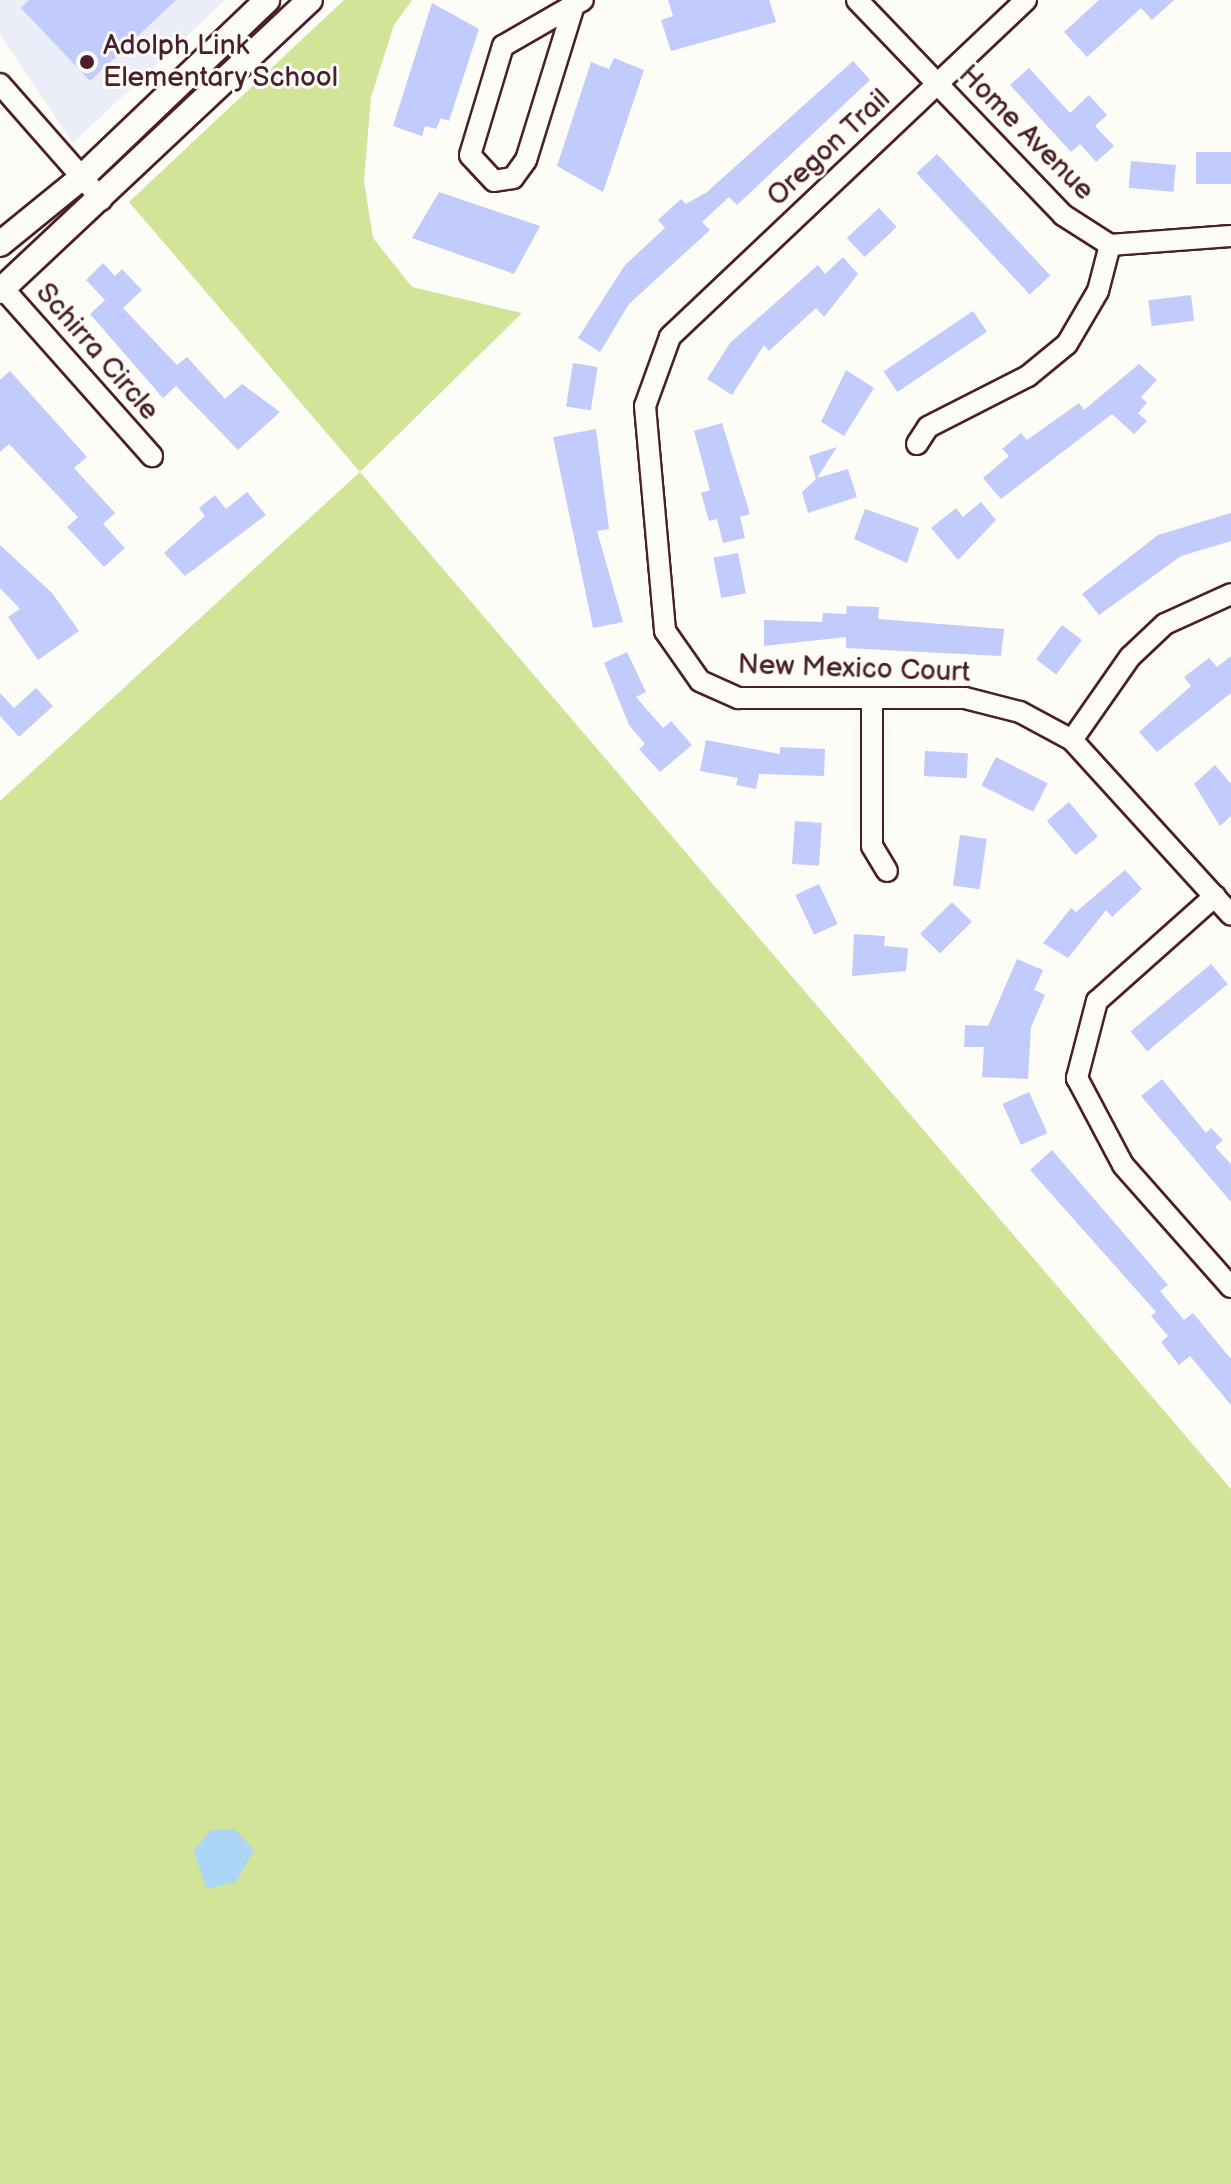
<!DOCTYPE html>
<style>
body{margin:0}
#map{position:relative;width:1231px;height:2184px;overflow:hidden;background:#fdfcf7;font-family:"Balsamiq Sans",sans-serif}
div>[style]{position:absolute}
.built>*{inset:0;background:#ebedf8}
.green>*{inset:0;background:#d2e498}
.water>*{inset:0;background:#acd6f7}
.building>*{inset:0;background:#c1cbfc;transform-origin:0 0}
.roads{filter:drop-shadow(2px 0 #4a1f2b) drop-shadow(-2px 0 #4a1f2b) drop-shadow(0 2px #4a1f2b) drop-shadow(0 -2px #4a1f2b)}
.minor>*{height:20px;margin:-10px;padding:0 10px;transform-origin:10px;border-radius:10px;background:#fdfcf7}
.tertiary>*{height:24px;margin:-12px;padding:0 12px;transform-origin:12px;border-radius:12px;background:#fdfcf7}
.dots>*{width:22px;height:22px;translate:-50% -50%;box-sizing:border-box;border:4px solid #fdfcf7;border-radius:50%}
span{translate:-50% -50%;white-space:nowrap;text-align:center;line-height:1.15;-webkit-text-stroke:6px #fdfcf7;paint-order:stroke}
.poi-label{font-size:28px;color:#4a1f2b}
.left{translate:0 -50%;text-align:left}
.street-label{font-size:28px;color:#4a1f2b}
</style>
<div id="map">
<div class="built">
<i style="clip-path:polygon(0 0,225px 0,73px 143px,0 35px)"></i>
</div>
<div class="green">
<i style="clip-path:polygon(344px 0,412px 0,394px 25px,371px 97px,364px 181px,373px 238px,412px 287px,522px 313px,360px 472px,1231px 1489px,1231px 2184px,0 2184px,0 801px,360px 472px,129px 202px)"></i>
</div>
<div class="water">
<i style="clip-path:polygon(235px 1829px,254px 1850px,236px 1882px,206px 1889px,194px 1851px,211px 1830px)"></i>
</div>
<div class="building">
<i style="clip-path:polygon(29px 0,176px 0,90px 81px,21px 8px)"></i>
<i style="clip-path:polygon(668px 0,769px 0,776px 22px,671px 51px,661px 20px,673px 16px)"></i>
<i style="clip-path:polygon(1099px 0,1174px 0,1152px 20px,1141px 8px,1087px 57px,1064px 32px)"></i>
<i style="clip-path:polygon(432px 3px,479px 29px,449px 121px,441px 118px,436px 129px,425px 126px,422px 136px,393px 126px)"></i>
<i style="clip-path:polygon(614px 58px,644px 70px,603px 192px,557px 166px,591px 62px,609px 69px)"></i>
<i style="clip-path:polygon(853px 61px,870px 80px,737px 205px,729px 197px,702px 222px,710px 230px,629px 304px,600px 352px,578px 338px,625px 265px,665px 228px,658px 220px,681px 199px,686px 204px,707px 192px)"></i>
<i style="clip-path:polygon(1029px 68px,1070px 113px,1089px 95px,1107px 115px,1095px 126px,1114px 146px,1096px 162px,1080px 144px,1071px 152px,1010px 85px)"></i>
<i style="left:1231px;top:152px;width:32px;height:35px;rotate:90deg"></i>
<i style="left:937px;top:154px;width:166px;height:28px;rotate:47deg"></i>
<i style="left:1131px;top:161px;width:45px;height:27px;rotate:5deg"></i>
<i style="clip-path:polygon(439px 192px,540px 226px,514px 274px,412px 238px)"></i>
<i style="left:879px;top:208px;width:26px;height:44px;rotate:47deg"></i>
<i style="clip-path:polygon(843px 257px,858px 274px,824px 317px,816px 308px,769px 351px,764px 345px,732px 395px,707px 379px,730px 343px,818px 265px,825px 274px)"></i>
<i style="clip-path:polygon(103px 263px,115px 276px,122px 269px,142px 290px,123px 308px,177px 365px,187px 357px,225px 399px,242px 384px,280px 412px,238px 450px,176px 386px,163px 398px,90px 314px,105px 300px,86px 280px)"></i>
<i style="left:1191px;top:295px;width:26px;height:43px;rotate:83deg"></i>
<i style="left:973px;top:311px;width:25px;height:108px;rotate:56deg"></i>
<i style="left:573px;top:363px;width:25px;height:44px;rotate:9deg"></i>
<i style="clip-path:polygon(1139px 364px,1157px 380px,1141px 397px,1147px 403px,1138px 413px,1147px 421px,1134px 434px,1112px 414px,1001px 499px,983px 478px,1009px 456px,1002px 449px,1021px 433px,1027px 440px,1079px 403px,1084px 410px)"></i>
<i style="clip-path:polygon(846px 370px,874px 388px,844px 436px,821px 422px)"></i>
<i style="clip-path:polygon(10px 371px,87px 457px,74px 468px,115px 513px,103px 524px,125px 548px,104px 567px,67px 527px,78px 517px,9px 444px,0 452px,0 380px)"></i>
<i style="clip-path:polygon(722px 423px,750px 514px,740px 517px,745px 538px,723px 543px,717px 519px,709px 521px,701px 493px,710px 490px,694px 431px)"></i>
<i style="clip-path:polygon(596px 429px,609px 529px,597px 531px,623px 622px,593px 628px,553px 437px)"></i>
<i style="clip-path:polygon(837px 447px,817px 478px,848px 469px,857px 497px,808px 513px,802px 492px,816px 479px,809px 456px)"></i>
<i style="clip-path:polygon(247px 492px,266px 515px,185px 576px,164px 553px,205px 516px,199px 508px,215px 495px,226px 509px)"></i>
<i style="clip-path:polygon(981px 502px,996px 520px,958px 560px,931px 528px,956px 508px,963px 517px)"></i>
<i style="clip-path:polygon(865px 509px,919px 528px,907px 563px,854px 539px)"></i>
<i style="clip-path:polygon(1231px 513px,1231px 541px,1181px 556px,1099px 615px,1082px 594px,1158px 535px)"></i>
<i style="clip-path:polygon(0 545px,52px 593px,79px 631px,38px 660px,8px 617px,20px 609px,0 588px)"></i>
<i style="left:738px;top:553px;width:41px;height:25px;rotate:79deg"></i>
<i style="clip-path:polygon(847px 606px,879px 607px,878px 619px,1004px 629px,1001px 656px,846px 648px,846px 637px,764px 646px,764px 620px,822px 622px,823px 613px,846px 614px)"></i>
<i style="left:1062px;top:625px;width:25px;height:43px;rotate:37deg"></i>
<i style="clip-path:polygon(627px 652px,646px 692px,636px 697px,663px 728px,671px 721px,692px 745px,660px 772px,639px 749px,645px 744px,629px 725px,604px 663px)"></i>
<i style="clip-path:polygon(1231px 656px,1231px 693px,1157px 752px,1139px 732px,1191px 686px,1184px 677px,1209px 658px,1217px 667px)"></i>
<i style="clip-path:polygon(36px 688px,53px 706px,19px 737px,0 716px,0 693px,14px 708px)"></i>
<i style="clip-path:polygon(706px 740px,780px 754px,780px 747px,825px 749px,824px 776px,759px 774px,756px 789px,736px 785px,738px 778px,700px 771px)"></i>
<i style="left:925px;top:751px;width:43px;height:25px;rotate:3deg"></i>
<i style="left:996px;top:757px;width:58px;height:32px;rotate:27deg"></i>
<i style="clip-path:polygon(1215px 765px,1231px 784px,1231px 816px,1220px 826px,1194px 784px)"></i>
<i style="left:1069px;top:802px;width:45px;height:29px;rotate:50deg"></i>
<i style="left:795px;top:821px;width:27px;height:43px;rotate:4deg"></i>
<i style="left:960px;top:835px;width:27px;height:51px;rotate:8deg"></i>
<i style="clip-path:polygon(1125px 870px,1142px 889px,1112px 917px,1106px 910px,1068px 958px,1043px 943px,1071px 908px,1076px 912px)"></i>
<i style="left:819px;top:884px;width:44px;height:26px;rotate:65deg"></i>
<i style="left:952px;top:902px;width:28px;height:45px;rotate:45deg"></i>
<i style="clip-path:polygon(854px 934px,885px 936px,884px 946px,908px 948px,906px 971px,852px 976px)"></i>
<i style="clip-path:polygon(1017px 959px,1043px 970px,1034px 990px,1045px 995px,1031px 1027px,1028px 1079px,982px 1077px,984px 1047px,964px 1047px,965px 1025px,988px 1026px)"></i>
<i style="left:1211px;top:964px;width:26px;height:105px;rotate:50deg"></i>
<i style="clip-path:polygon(1162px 1079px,1206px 1133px,1211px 1128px,1223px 1140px,1215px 1147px,1231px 1164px,1231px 1202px,1141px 1096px)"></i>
<i style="left:1029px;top:1092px;width:45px;height:29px;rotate:66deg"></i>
<i style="clip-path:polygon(1052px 1150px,1168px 1285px,1160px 1291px,1184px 1320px,1193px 1313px,1231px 1359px,1231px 1405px,1190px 1356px,1179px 1365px,1161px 1342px,1168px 1336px,1151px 1316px,1156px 1312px,1030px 1170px)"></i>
</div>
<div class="roads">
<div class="minor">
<i style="left:857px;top:0;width:298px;rotate:46.2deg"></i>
<i style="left:1063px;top:215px;width:56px;rotate:32.6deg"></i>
<i style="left:1110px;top:245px;width:121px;rotate:-4.3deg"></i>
<i style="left:1026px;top:0;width:490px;rotate:136.6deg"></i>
<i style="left:670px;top:337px;width:73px;rotate:109.9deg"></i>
<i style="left:645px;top:406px;width:226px;rotate:84.9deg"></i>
<i style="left:665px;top:631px;width:61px;rotate:55deg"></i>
<i style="left:700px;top:681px;width:42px;rotate:24.1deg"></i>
<i style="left:738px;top:698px;width:227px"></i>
<i style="left:965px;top:698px;width:57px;rotate:14.3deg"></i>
<i style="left:1020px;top:712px;width:59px;rotate:28.3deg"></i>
<i style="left:1072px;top:740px;width:236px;rotate:47.7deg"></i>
<i style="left:574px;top:5px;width:162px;rotate:107.2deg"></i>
<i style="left:526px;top:160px;width:22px;rotate:126deg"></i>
<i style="left:513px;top:178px;width:19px;rotate:171deg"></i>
<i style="left:494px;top:181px;width:35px;rotate:-133deg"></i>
<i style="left:470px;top:155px;width:114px;rotate:-73.2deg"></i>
<i style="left:503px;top:46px;width:82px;rotate:-30deg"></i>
<i style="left:574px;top:5px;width:10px;rotate:-29deg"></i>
<i style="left:0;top:84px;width:154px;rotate:48.7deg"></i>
<i style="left:0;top:285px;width:229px;rotate:48.4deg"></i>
<i style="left:917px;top:444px;width:20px;rotate:-57deg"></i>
<i style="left:928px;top:427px;width:112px;rotate:-27deg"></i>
<i style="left:1028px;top:376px;width:50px;rotate:-39.4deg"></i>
<i style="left:1067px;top:344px;width:61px;rotate:-59.7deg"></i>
<i style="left:1098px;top:291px;width:48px;rotate:-75.4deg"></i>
<i style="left:872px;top:699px;width:147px;rotate:90deg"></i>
<i style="left:872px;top:846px;width:29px;rotate:59deg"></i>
<i style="left:1072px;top:740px;width:101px;rotate:-55.1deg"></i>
<i style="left:1130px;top:657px;width:48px;rotate:-43.3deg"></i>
<i style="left:1165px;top:624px;width:72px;rotate:-24.4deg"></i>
<i style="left:1215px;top:896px;width:158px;rotate:138.3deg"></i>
<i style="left:1097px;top:1001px;width:80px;rotate:104.6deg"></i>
<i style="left:1077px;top:1078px;width:98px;rotate:62.1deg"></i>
<i style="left:1123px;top:1165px;width:163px;rotate:48.5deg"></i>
</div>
<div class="tertiary">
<i style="left:0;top:244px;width:103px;rotate:-39.1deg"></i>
<i style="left:80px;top:179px;width:259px;rotate:-43.7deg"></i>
<i style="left:0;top:291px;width:425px;rotate:-43.2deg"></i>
</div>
</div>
<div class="dots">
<i style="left:87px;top:62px;background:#4a1f2b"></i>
</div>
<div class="poi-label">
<span class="left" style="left:103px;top:62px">Adolph Link<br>Elementary School</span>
</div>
<div class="street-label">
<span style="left:1026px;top:133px;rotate:45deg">Home Avenue</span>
<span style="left:829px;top:148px;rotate:-43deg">Oregon Trail</span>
<span style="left:97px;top:352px;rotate:49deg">Schirra Circle</span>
<span style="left:854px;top:669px;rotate:2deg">New Mexico Court</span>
</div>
</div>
